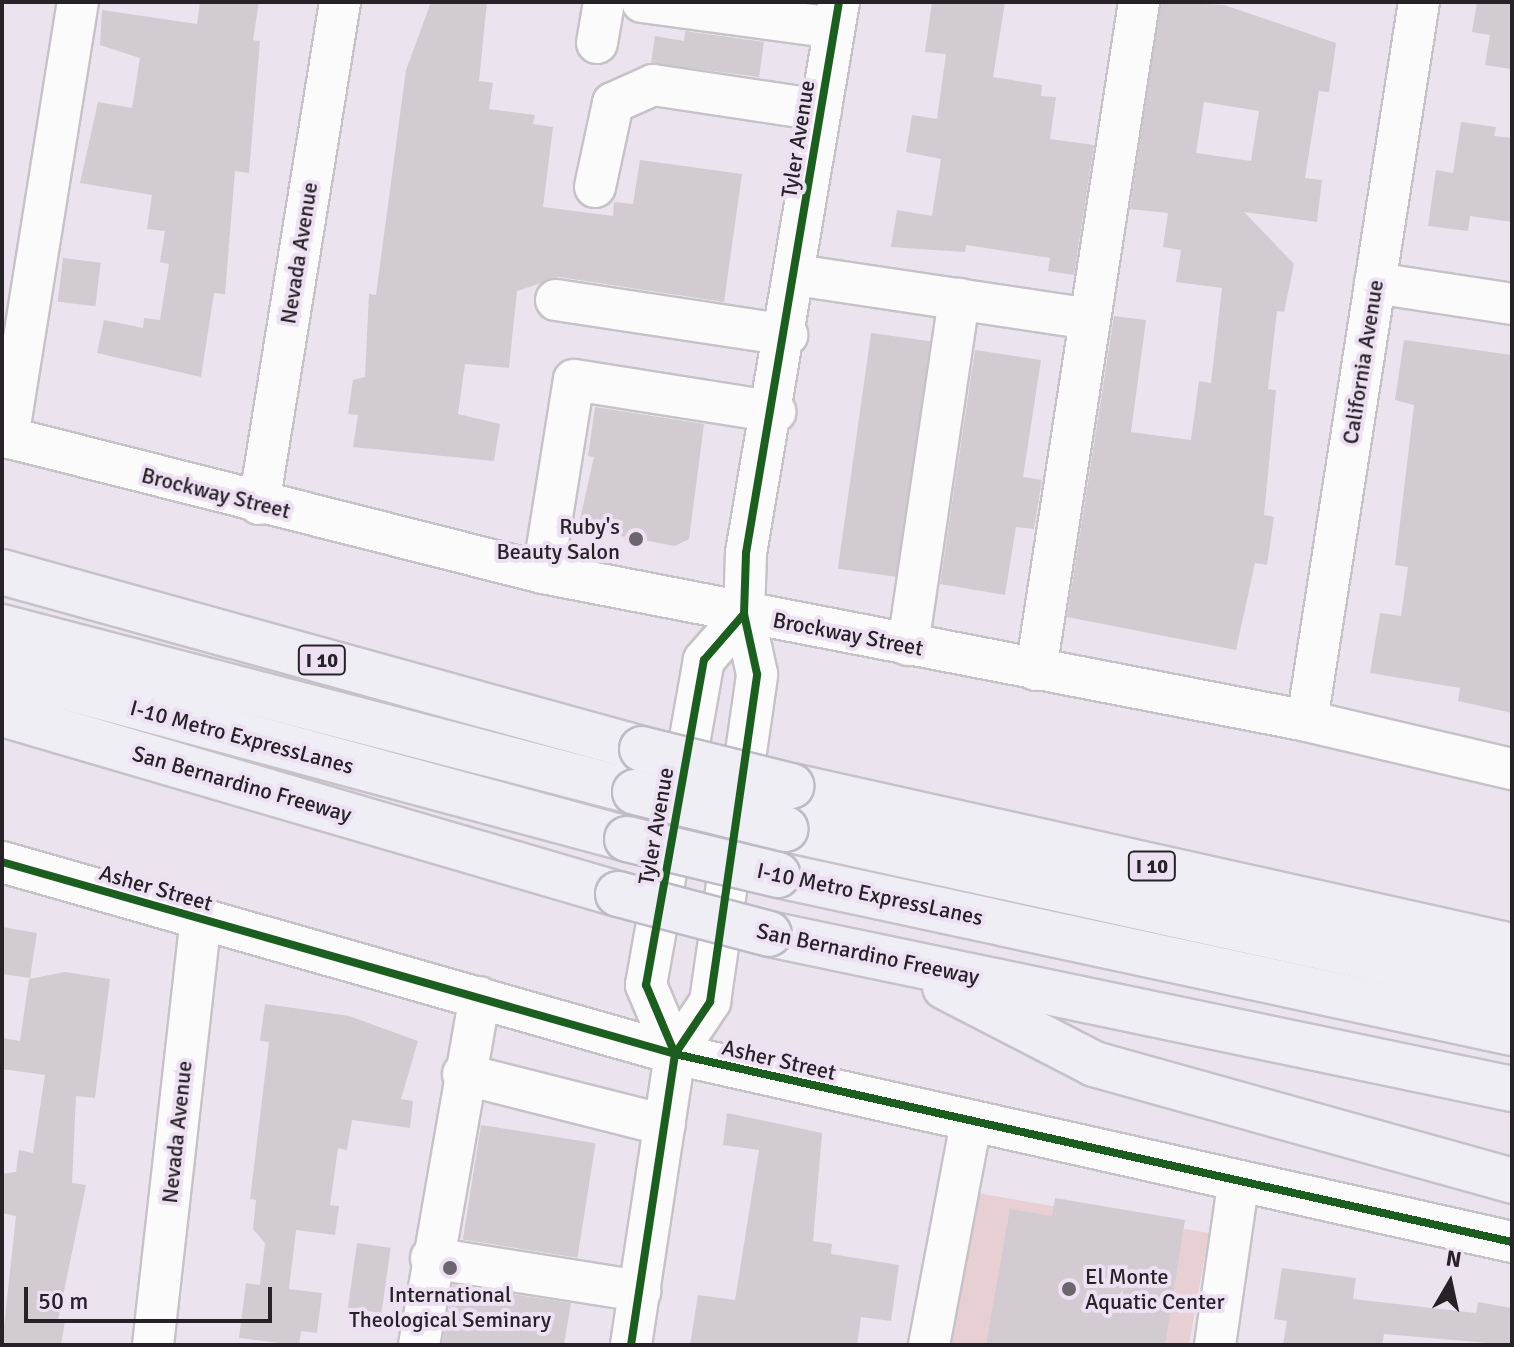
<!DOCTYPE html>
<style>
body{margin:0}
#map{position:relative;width:1514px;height:1347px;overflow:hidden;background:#ebe4ee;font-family:Signika,sans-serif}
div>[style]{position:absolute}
.green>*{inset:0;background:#e7cfd3}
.building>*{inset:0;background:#d2cbd1;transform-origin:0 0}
.roads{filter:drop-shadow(2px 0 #c7c1c8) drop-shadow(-2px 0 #c7c1c8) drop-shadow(0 2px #c7c1c8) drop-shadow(0 -2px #c7c1c8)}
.minor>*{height:40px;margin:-20px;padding:0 20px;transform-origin:20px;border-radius:20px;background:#fcfbfc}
.highway>*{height:44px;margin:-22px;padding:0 22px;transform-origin:22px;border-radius:22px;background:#efeef5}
.bridges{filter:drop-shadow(2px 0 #bebbc6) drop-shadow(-2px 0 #bebbc6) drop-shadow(0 2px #bebbc6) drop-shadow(0 -2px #bebbc6)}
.highway-bridge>*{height:44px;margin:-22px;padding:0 22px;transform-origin:22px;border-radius:22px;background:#efeef5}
.cycleway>*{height:8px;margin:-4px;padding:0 4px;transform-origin:4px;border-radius:4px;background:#1b5e20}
.dots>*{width:22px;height:22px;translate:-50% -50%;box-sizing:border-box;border:4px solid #ede0f2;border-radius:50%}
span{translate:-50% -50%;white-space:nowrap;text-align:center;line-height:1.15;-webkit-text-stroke:8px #ede0f2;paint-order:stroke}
.shield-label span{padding:2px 6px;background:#ede0f2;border:2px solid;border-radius:6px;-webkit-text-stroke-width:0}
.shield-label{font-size:20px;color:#262228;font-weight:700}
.street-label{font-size:22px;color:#262228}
.poi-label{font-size:22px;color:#262228}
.right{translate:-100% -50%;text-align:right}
.left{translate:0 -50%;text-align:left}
.frame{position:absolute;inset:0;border:4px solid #262228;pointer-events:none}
.north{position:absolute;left:1410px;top:1243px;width:80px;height:80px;-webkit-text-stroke:6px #ede0f2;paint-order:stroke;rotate:9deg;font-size:22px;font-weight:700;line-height:32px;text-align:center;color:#262228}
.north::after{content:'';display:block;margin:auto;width:28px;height:36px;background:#262228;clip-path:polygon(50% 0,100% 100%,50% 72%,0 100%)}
.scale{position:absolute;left:24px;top:1287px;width:248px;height:36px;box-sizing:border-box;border:4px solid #262228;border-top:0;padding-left:10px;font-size:24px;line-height:28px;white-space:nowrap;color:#262228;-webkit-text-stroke:6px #ede0f2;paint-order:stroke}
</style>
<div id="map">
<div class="green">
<i style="clip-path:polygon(954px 1189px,1209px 1233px,1189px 1345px,930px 1345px)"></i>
</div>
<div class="building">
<i style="clip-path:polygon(200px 2px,259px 2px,253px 40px,260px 41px,249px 173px,235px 171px,225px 294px,214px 293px,201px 377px,97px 353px,104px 320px,143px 328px,144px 318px,160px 320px,169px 264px,160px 262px,165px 231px,147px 229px,152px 195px,80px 183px,98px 102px,132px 108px,140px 58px,100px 45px,102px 10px,197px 24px)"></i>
<i style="clip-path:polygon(431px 2px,487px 2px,479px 81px,493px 83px,489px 109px,535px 115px,533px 124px,553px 127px,543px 207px,613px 216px,614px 202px,633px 204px,640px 160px,742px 174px,724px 302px,559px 277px,517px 291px,509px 368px,465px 364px,458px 414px,500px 424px,494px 461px,353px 447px,358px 415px,348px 414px,353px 380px,365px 377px,369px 294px,376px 295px,406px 70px)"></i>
<i style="clip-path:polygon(932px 2px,1005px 2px,993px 77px,1042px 85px,1041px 96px,1056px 97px,1050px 139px,1094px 145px,1074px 275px,1048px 271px,1050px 258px,966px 245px,965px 252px,891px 247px,897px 210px,932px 216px,933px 209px,941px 159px,906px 152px,912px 115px,937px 119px,946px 54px,925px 52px)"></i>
<i style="clip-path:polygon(evenodd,1161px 2px,1224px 5px,1336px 43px,1329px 92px,1319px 91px,1305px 178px,1322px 180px,1317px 222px,1244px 212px,1294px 264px,1284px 312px,1277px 311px,1268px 389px,1276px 390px,1264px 515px,1274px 517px,1267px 565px,1255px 563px,1236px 650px,1067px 617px,1114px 316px,1146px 320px,1131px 432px,1191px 440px,1199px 381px,1211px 383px,1222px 288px,1176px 282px,1181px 250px,1163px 247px,1168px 213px,1130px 209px,1161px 2px,1204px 102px,1259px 111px,1251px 161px,1196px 153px,1204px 102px)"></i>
<i style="clip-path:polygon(1477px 2px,1512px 2px,1512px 69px,1485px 65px,1490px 35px,1472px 32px)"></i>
<i style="clip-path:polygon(685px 31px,764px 42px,759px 77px,651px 63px,655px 36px,684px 41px)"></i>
<i style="clip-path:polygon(1461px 122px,1496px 127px,1494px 136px,1512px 138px,1512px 222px,1470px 216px,1468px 231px,1428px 226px,1436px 170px,1453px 173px)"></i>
<i style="left:63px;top:258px;width:38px;height:44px;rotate:7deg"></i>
<i style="left:871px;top:333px;width:60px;height:238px;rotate:8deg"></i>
<i style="clip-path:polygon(1404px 340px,1512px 355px,1512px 713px,1458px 701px,1460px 688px,1370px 673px,1380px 613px,1401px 616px,1408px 567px,1395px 565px,1414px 405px,1395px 400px)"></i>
<i style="clip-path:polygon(975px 350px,1041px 360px,1023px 477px,1042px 480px,1034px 529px,1016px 527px,1005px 595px,940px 584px)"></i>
<i style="clip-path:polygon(595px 407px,704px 424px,689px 539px,675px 546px,578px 528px,594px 457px,588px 456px)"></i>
<i style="clip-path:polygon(2px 927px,37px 933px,30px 978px,2px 974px)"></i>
<i style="clip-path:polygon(65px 972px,110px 979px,95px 1098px,76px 1096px,72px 1183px,86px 1185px,58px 1320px,65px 1321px,61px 1345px,2px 1345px,16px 1216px,2px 1213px,2px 1174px,16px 1172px,19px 1150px,33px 1153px,45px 1075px,2px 1069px,2px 1038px,20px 1041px,29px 979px)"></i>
<i style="clip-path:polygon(265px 1004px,349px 1016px,418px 1041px,401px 1099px,413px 1101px,410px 1128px,352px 1120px,347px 1150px,338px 1148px,330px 1205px,339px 1206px,335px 1235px,296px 1230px,289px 1289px,322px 1293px,317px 1333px,301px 1331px,299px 1345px,239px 1338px,246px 1283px,260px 1285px,265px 1243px,253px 1229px,256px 1200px,250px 1199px,269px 1042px,260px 1041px)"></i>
<i style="clip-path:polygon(727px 1113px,822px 1133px,813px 1241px,832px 1244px,831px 1254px,899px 1265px,891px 1321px,861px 1317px,857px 1345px,690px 1345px,698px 1295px,735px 1300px,759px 1150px,723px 1145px)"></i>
<i style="left:481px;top:1125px;width:116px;height:116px;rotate:9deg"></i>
<i style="clip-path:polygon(1055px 1198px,1185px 1220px,1165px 1345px,986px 1345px,1010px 1209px,1052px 1216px)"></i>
<i style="left:357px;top:1243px;width:34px;height:66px;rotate:8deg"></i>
<i style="clip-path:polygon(1282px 1268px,1356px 1278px,1353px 1299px,1476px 1313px,1478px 1302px,1512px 1308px,1512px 1345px,1384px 1334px,1382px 1345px,1283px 1345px,1287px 1321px,1274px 1319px)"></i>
<i style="clip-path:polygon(453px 1285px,571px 1303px,564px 1345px,442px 1345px)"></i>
</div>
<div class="roads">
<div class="minor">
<i style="left:642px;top:2px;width:194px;rotate:7.7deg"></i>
<i style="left:597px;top:43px;width:42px;rotate:-80.3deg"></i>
<i style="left:595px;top:187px;width:86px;rotate:-77.9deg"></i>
<i style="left:613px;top:103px;width:44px;rotate:-24.2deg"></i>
<i style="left:653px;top:85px;width:170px;rotate:8.5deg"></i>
<i style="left:796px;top:275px;width:297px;rotate:8.5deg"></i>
<i style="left:1375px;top:283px;width:139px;rotate:8.7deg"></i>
<i style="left:556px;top:300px;width:234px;rotate:8.6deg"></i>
<i style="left:2px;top:436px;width:558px;rotate:14.21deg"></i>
<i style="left:543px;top:573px;width:778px;rotate:10.96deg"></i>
<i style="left:1307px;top:721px;width:211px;rotate:13.2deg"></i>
<i style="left:8px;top:438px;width:442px;rotate:-80.9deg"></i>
<i style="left:259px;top:504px;width:508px;rotate:-80.83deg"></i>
<i style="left:543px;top:573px;width:195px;rotate:-80.9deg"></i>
<i style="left:574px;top:380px;width:204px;rotate:9deg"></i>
<i style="left:908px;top:645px;width:350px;rotate:-81.6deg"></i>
<i style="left:1036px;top:670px;width:676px;rotate:-81.23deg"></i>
<i style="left:1307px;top:721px;width:728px;rotate:-81.15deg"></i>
<i style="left:2px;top:862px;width:700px;rotate:15.92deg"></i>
<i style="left:675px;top:1054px;width:858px;rotate:12.66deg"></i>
<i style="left:675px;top:1054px;width:75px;rotate:-112.8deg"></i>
<i style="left:646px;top:985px;width:330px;rotate:-79.9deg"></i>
<i style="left:704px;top:660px;width:61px;rotate:-49deg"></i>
<i style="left:463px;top:1074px;width:208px;rotate:14.2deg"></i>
<i style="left:431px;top:1258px;width:212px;rotate:9deg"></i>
<i style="left:153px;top:1345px;width:428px;rotate:-83.6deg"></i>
<i style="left:419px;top:1345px;width:353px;rotate:-80.1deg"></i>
<i style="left:631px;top:1345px;width:294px;rotate:-81.4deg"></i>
<i style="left:675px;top:1054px;width:63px;rotate:-56.1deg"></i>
<i style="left:710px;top:1002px;width:331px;rotate:-81.8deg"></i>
<i style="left:757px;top:674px;width:61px;rotate:-102.2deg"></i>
<i style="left:744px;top:614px;width:61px;rotate:-88.1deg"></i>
<i style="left:746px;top:553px;width:559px;rotate:-80.42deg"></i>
<i style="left:929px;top:1345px;width:226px;rotate:-79.3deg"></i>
<i style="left:1215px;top:1345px;width:161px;rotate:-81.8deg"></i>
</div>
<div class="highway">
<i style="left:2px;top:572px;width:664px;rotate:15.46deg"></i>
<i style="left:2px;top:627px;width:654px;rotate:14.61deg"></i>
<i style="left:2px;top:670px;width:647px;rotate:15.13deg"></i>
<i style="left:2px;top:714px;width:642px;rotate:16.29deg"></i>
<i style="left:792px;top:786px;width:738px;rotate:12.53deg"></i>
<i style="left:786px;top:829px;width:743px;rotate:12.43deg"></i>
<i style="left:778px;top:875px;width:751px;rotate:12.15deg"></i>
<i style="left:769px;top:934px;width:759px;rotate:11.78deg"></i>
<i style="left:945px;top:987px;width:168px;rotate:27.3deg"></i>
<i style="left:1094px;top:1064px;width:434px;rotate:15.6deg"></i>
</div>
</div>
<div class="bridges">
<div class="highway-bridge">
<i style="left:642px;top:749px;width:154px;rotate:13.9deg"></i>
<i style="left:635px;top:792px;width:155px;rotate:13.8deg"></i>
<i style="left:627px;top:839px;width:155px;rotate:13.4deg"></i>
<i style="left:618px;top:894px;width:156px;rotate:14.8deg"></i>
</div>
</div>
<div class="cycleway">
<i style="left:2px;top:862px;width:700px;rotate:15.92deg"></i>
<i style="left:675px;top:1054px;width:858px;rotate:12.66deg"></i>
<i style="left:675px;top:1054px;width:75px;rotate:-112.8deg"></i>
<i style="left:646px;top:985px;width:330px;rotate:-79.9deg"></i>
<i style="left:704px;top:660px;width:61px;rotate:-49deg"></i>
<i style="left:631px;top:1345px;width:294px;rotate:-81.4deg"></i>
<i style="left:675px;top:1054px;width:63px;rotate:-56.1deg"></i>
<i style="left:710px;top:1002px;width:331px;rotate:-81.8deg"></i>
<i style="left:757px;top:674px;width:61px;rotate:-102.2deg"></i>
<i style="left:744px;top:614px;width:61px;rotate:-88.1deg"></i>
<i style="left:746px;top:553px;width:559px;rotate:-80.42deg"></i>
</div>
<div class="dots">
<i style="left:636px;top:539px;background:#6b666d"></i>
<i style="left:450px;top:1268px;background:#6b666d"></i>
<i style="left:1069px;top:1289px;background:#6b666d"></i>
</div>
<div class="shield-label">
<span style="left:322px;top:660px">I 10</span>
<span style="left:1152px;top:866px">I 10</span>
</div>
<div class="street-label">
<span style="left:798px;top:139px;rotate:-81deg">Tyler Avenue</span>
<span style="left:299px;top:253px;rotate:-81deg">Nevada Avenue</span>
<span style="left:1363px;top:362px;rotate:-81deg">California Avenue</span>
<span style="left:216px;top:493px;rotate:14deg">Brockway Street</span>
<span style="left:848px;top:634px;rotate:11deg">Brockway Street</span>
<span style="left:242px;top:737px;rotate:15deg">I-10 Metro ExpressLanes</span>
<span style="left:242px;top:784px;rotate:16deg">San Bernardino Freeway</span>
<span style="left:656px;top:826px;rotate:-80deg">Tyler Avenue</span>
<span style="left:156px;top:888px;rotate:16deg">Asher Street</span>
<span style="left:870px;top:894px;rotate:12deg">I-10 Metro ExpressLanes</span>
<span style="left:868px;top:954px;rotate:12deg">San Bernardino Freeway</span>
<span style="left:779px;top:1060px;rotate:13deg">Asher Street</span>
<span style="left:177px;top:1132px;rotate:-84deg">Nevada Avenue</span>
</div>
<div class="poi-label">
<span class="right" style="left:620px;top:539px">Ruby's<br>Beauty Salon</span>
<span class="left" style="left:1085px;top:1289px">El Monte<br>Aquatic Center</span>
<span style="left:450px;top:1307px">International<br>Theological Seminary</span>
</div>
<div class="frame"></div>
<div class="north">N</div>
<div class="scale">50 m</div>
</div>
